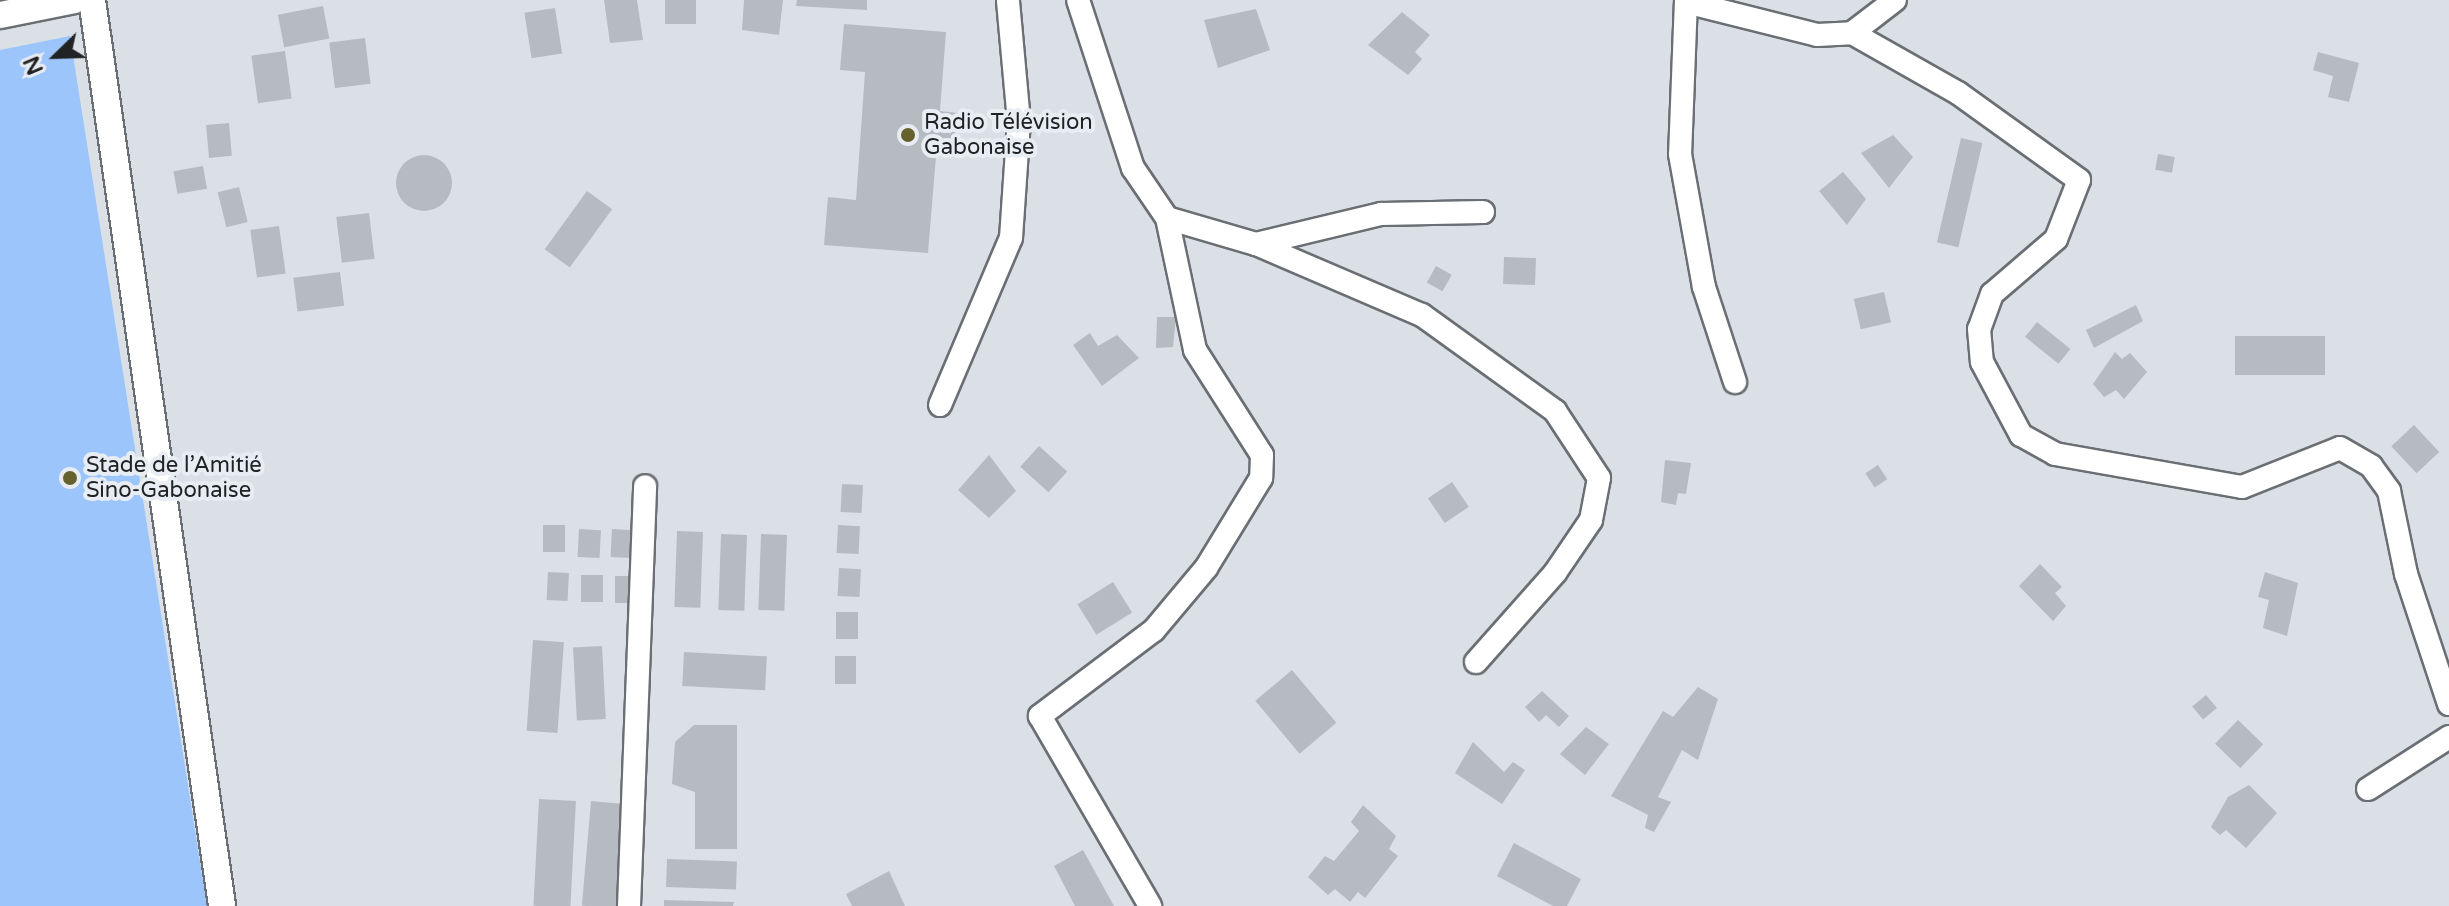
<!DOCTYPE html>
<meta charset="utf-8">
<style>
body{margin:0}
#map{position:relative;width:2449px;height:906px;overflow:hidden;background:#dbe0e6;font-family:"Varela Round",sans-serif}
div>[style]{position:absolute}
.green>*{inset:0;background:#9cc5fc}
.building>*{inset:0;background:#b6bbc1;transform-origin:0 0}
.round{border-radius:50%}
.roads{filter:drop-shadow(2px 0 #6a6f74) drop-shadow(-2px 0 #6a6f74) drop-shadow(0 2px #6a6f74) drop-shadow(0 -2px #6a6f74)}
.minor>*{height:22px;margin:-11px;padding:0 11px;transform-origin:11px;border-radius:11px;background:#fff}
.tertiary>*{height:26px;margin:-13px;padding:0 13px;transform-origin:13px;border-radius:13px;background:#fff}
.dots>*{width:22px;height:22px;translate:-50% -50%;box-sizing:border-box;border:4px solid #e8edf4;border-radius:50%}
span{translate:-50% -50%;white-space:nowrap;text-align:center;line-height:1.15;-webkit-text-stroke:8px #e8edf4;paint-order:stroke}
.poi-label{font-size:22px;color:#202224}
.left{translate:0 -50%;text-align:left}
.north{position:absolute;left:16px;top:16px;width:80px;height:80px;-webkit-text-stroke:6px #e8edf4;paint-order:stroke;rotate:247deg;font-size:22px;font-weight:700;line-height:32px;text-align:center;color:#202224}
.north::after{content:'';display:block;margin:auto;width:28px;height:36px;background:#202224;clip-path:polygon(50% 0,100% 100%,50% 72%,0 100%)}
</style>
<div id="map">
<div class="green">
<i style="clip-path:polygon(70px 36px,207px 906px,0 906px,0 50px)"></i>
</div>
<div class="building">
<i style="clip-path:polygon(604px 0,637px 0,643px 40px,610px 43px)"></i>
<i style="left:665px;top:0;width:31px;height:24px"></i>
<i style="clip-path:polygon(744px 0,783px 0,779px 35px,742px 30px)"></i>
<i style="clip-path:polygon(797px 0,867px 0,867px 10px,796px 6px)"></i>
<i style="left:323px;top:6px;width:33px;height:46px;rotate:79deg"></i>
<i style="left:555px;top:8px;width:46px;height:31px;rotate:81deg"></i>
<i style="clip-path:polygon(1256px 9px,1270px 50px,1218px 68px,1204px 20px)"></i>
<i style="clip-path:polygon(1402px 12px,1430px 35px,1415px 52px,1422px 59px,1408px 75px,1368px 45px)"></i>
<i style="clip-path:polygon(844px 24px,946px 32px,940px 111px,958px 113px,955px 158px,936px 156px,928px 253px,824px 245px,828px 197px,856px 200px,865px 72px,840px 70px)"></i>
<i style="left:365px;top:38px;width:46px;height:36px;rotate:83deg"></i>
<i style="left:285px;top:51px;width:48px;height:34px;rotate:82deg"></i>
<i style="clip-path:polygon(2318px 52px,2359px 63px,2349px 102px,2328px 97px,2333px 76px,2313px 70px)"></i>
<i style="left:229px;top:123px;width:33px;height:23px;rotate:85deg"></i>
<i style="clip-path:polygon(1893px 135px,1913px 157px,1889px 188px,1861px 153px)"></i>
<i style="left:1961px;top:138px;width:22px;height:107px;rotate:13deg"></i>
<i style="left:2158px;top:154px;width:17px;height:16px;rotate:10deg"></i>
<i class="round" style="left:396px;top:155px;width:56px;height:56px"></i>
<i style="left:203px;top:166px;width:23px;height:30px;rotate:80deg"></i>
<i style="clip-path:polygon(1843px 172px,1866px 199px,1847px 225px,1819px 191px)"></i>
<i style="left:239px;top:187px;width:36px;height:22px;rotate:76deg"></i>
<i style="left:587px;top:191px;width:31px;height:72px;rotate:36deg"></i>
<i style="left:369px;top:213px;width:46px;height:33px;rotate:83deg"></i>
<i style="left:279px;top:226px;width:48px;height:29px;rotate:82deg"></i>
<i style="left:1504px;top:257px;width:32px;height:27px;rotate:2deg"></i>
<i style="left:1436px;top:266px;width:18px;height:19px;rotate:29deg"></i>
<i style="left:340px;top:272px;width:34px;height:47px;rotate:83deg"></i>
<i style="left:1884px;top:292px;width:31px;height:31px;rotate:77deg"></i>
<i style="clip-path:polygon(2136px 305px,2143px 321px,2094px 348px,2086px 330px)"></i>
<i style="clip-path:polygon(1157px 317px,1176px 317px,1173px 347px,1156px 348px)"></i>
<i style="left:2037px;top:322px;width:43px;height:19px;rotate:39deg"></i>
<i style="clip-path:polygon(1090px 333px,1098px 346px,1117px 335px,1139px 358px,1102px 386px,1073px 345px)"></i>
<i style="left:2235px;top:336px;width:90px;height:39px"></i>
<i style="clip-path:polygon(2115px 352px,2122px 359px,2130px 353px,2147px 372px,2124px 399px,2116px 390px,2104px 397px,2093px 384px)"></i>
<i style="left:2414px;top:425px;width:37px;height:31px;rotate:47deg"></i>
<i style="left:1039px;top:446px;width:38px;height:28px;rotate:42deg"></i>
<i style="clip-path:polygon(989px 455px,1016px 491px,989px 518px,958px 490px)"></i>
<i style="clip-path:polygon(1665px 460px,1691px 463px,1686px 494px,1678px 493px,1676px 505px,1661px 502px)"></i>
<i style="left:1878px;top:465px;width:17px;height:15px;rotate:57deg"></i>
<i style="left:1452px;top:482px;width:30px;height:29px;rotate:56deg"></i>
<i style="left:842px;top:484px;width:21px;height:28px;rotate:3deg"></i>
<i style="left:543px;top:525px;width:22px;height:27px"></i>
<i style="left:838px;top:525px;width:22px;height:28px;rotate:3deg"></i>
<i style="left:579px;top:529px;width:22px;height:28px;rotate:3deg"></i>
<i style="left:612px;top:529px;width:22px;height:28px;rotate:3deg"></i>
<i style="left:677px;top:531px;width:26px;height:76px;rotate:2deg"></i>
<i style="left:721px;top:534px;width:26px;height:76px;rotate:2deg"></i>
<i style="left:761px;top:534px;width:26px;height:76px;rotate:2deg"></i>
<i style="clip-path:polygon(2040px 564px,2062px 587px,2055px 593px,2066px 606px,2053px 621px,2019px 586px)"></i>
<i style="left:839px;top:568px;width:22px;height:28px;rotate:3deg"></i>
<i style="left:548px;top:572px;width:21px;height:28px;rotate:3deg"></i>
<i style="clip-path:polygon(2265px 572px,2298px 583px,2287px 636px,2263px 628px,2269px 600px,2258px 597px)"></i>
<i style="left:581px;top:575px;width:22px;height:27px"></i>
<i style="left:615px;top:576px;width:22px;height:27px"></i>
<i style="left:1113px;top:582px;width:36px;height:42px;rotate:58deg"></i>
<i style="left:836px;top:612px;width:22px;height:27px"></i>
<i style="left:533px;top:640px;width:31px;height:91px;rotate:4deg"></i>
<i style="left:602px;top:646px;width:73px;height:29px;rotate:87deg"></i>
<i style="left:684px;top:652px;width:83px;height:34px;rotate:3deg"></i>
<i style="left:835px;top:656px;width:21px;height:28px"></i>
<i style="left:1292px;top:670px;width:69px;height:48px;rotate:50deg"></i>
<i style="clip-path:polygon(1698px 687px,1718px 699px,1698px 760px,1682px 750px,1658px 797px,1671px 802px,1654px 832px,1645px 828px,1648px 815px,1611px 796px,1663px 711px,1673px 717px)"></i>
<i style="clip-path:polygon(1542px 691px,1569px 716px,1559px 727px,1546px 715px,1539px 722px,1525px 707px)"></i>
<i style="left:2206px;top:695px;width:17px;height:18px;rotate:50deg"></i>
<i style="left:2238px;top:720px;width:35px;height:33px;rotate:44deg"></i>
<i style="clip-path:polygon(694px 725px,737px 725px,737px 849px,695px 849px,695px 792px,672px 784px,675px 742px)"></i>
<i style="clip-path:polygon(1586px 727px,1609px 744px,1585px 775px,1560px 754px)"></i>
<i style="clip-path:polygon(1473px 742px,1504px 772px,1513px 762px,1525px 770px,1502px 804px,1455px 773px)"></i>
<i style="clip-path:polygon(2249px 785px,2277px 813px,2246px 848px,2226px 830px,2220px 835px,2211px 827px,2228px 797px)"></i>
<i style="left:539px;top:799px;width:37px;height:107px;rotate:3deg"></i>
<i style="left:591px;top:801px;width:36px;height:105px;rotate:5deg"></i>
<i style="clip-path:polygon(1363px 805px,1396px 836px,1389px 849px,1398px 856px,1365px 898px,1358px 892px,1350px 902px,1335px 889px,1328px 895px,1308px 877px,1325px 856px,1334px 861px,1359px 831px,1351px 822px)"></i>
<i style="clip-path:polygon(1514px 843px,1581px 879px,1567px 906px,1553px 906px,1497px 876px)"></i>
<i style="clip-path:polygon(1083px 850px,1114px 906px,1075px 906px,1054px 866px)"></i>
<i style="left:667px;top:859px;width:70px;height:28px;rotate:2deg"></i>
<i style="clip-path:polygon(889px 871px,905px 906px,852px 906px,846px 894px)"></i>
<i style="clip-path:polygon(664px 900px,734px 902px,733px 906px,664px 906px)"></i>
</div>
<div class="roads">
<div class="minor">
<i style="left:1078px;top:0;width:177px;rotate:71.9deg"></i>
<i style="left:1133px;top:168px;width:60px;rotate:55.8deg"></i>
<i style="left:1167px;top:218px;width:135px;rotate:78deg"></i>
<i style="left:1195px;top:350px;width:125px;rotate:57.5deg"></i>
<i style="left:1262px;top:455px;width:23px;rotate:92deg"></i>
<i style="left:1261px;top:478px;width:105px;rotate:121.4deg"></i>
<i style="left:1206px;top:568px;width:81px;rotate:130deg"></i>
<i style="left:1154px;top:630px;width:143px;rotate:143deg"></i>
<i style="left:1040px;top:716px;width:220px;rotate:59.9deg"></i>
<i style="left:1686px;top:0;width:154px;rotate:92.2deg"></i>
<i style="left:1680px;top:154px;width:135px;rotate:79.8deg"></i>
<i style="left:1704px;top:287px;width:100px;rotate:71.9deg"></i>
<i style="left:1686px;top:2px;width:135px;rotate:14.1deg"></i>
<i style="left:1817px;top:35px;width:35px;rotate:-3deg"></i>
<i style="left:1852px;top:33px;width:122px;rotate:29.5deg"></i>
<i style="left:1958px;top:93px;width:149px;rotate:35.7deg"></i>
<i style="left:2079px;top:180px;width:63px;rotate:111.3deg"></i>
<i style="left:2056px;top:239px;width:84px;rotate:139.3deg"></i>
<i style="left:1992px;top:294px;width:37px;rotate:110deg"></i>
<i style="left:1979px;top:329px;width:33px;rotate:85deg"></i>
<i style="left:1982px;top:362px;width:83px;rotate:61.9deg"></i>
<i style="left:2021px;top:435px;width:39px;rotate:29deg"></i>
<i style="left:2055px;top:454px;width:190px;rotate:10deg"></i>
<i style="left:2242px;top:487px;width:105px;rotate:-21.7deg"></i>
<i style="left:2340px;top:448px;width:36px;rotate:30deg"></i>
<i style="left:2371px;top:466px;width:31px;rotate:54deg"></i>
<i style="left:2389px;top:491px;width:85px;rotate:78.4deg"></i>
<i style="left:2406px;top:574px;width:137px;rotate:71.7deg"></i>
<i style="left:1852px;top:33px;width:54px;rotate:-37.5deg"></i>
<i style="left:1167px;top:218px;width:93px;rotate:16.3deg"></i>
<i style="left:1256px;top:244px;width:181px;rotate:23.2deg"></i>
<i style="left:1422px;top:315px;width:164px;rotate:35.8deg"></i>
<i style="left:1555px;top:411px;width:80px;rotate:56.7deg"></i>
<i style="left:1599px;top:478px;width:43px;rotate:100.8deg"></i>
<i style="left:1591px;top:520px;width:64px;rotate:124.2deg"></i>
<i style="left:1555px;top:573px;width:119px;rotate:131.6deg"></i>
<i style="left:1256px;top:244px;width:129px;rotate:-13.5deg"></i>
<i style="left:1381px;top:214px;width:102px;rotate:-1.1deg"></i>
<i style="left:940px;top:405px;width:181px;rotate:-67deg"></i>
<i style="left:1011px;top:238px;width:116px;rotate:-86.1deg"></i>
<i style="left:1019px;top:122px;width:122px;rotate:-95.2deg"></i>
<i style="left:2368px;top:789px;width:96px;rotate:-32.7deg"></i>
<i style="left:629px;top:906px;width:420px;rotate:-87.8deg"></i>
</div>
<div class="tertiary">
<i style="left:92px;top:0;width:915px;rotate:81.83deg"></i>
<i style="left:0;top:15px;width:76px;rotate:-11.3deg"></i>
</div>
</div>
<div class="dots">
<i style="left:908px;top:135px;background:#65622e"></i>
<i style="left:70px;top:478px;background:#65622e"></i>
</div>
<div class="poi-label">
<span class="left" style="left:924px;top:135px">Radio Télévision<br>Gabonaise</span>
<span class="left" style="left:86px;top:478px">Stade de l’Amitié<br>Sino-Gabonaise</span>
</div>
<div class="north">N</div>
</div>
